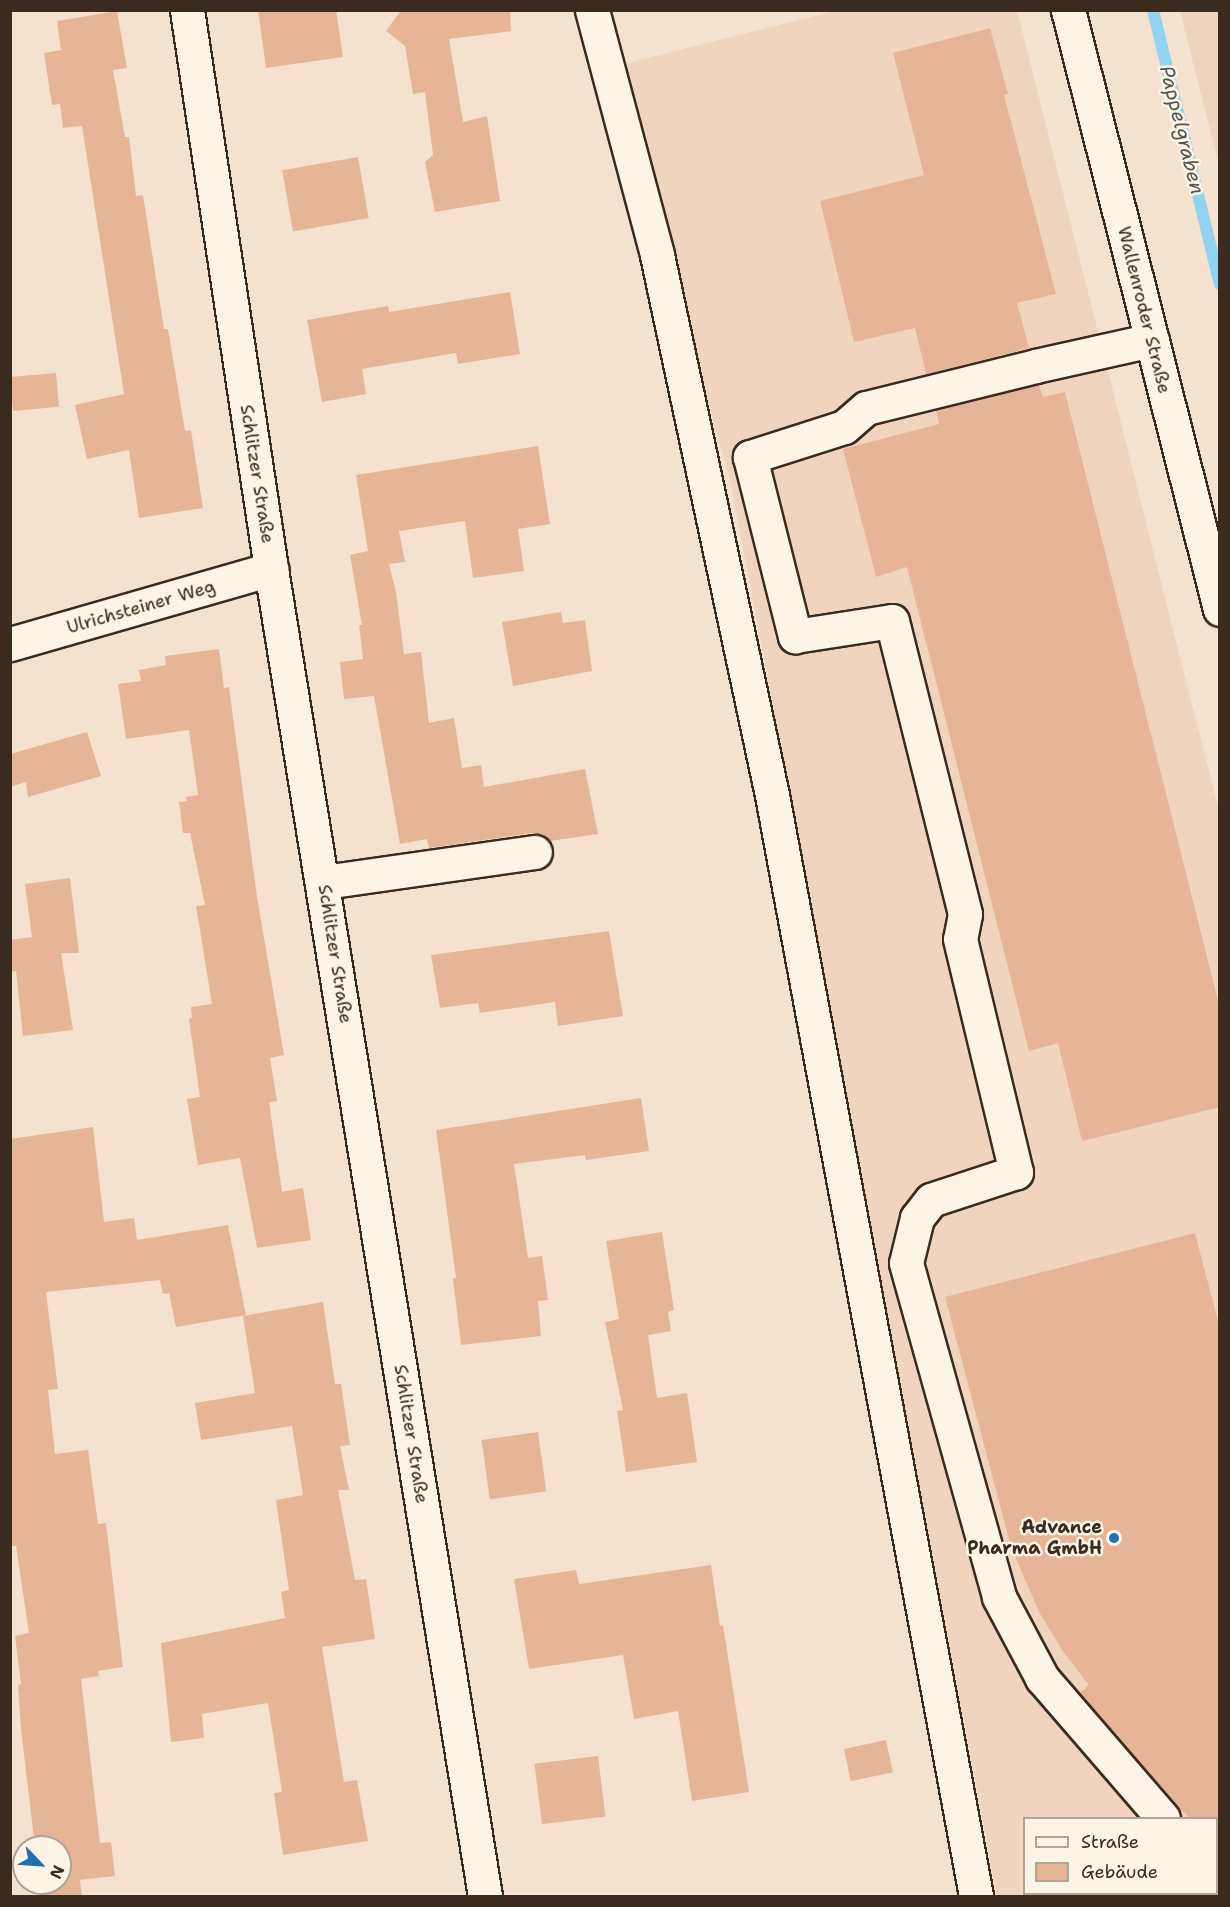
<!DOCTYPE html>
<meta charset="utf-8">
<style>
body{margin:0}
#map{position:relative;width:1230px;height:1907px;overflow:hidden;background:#f5e2ce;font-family:"Shantell Sans",sans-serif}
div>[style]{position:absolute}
.built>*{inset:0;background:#f0d4be}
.stream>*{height:12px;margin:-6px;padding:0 6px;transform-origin:6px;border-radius:6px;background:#91d4f2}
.building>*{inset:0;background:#e6b598;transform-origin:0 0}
.roads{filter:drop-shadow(2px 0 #3b2a1e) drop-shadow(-2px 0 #3b2a1e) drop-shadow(0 2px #3b2a1e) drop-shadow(0 -2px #3b2a1e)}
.minor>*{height:33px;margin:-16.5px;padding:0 16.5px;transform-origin:16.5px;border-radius:16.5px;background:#fcf5e5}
.dots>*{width:16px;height:16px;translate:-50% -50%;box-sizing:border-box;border:3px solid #fcf5e5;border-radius:50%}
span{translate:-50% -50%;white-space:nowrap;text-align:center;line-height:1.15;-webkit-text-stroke:5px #fcf5e5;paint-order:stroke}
.street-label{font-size:18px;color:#3b2a1e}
.poi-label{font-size:18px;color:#3b2a1e;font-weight:700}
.right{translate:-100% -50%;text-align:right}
.water-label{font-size:20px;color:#505453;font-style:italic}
.frame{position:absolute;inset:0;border:12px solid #3b2a1e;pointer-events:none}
.legend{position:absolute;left:1023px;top:1817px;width:195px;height:78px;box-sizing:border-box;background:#fcf5e5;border:2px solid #afa495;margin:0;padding:8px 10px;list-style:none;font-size:18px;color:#3b2a1e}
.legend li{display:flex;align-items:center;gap:12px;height:30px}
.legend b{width:30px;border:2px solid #afa495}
.north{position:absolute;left:12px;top:1835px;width:60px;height:60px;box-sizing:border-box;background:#fcf5e5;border:2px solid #afa495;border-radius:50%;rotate:115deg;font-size:16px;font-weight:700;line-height:24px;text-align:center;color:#3b2a1e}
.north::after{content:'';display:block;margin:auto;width:21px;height:27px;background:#1f6fb2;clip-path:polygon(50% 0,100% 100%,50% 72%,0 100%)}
</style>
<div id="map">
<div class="built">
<i style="clip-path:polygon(835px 11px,1017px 11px,1219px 811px,1219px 1896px,1212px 1894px,1216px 1894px,1216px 1818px,1024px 1818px,1024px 1894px,1115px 1894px,1114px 1896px,997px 1896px,731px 484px,616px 66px)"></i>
<i style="clip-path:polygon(1180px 11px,1219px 11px,1219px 164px)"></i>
</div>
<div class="stream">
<i style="left:1153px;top:10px;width:282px;rotate:76.3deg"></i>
</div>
<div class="building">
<i style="clip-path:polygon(258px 10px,336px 10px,343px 57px,266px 68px)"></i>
<i style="clip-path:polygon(401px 10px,510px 10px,511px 31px,449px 39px,463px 122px,487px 116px,500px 201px,435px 212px,425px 162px,433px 155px,425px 92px,413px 94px,405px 46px,386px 31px)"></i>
<i style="clip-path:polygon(117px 11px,127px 68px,113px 70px,125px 137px,129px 137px,136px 196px,143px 195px,164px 329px,168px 329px,185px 431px,191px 430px,203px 508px,139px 518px,129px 450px,87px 459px,75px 405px,124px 394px,82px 126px,63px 128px,60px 104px,52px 105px,44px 53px,61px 50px,57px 21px)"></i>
<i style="clip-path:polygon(990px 28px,1008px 94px,1004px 95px,1056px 294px,1017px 303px,1029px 348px,926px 374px,915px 328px,854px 342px,820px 201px,924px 175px,893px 53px)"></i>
<i style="left:358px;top:157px;width:62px;height:77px;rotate:80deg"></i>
<i style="clip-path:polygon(510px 292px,520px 354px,458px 364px,456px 353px,362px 369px,366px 394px,322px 402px,307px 320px,388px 306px,389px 312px)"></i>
<i style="left:56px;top:373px;width:34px;height:46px;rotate:85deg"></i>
<i style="clip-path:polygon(1039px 385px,1043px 397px,1065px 392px,1220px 1009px,1220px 1107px,1082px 1141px,1058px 1043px,1029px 1051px,907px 567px,876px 577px,843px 449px,939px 424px,936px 410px)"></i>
<i style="clip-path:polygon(538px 446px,550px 524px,518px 529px,524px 571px,473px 578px,465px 521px,399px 531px,405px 562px,389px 564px,396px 592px,404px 654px,421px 652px,429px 723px,454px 718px,462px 768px,481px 765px,484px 787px,585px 769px,598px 834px,550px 841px,543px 835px,532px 833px,429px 848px,427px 839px,400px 844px,374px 696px,344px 699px,340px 662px,363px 659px,359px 625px,362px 625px,350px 555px,368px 551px,356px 475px)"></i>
<i style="clip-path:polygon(561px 612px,563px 623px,585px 620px,592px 671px,513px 686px,502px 622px)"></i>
<i style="clip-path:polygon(219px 649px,224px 688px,229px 687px,257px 897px,284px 1055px,270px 1058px,277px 1101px,269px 1102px,282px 1192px,303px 1188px,311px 1240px,257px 1248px,240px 1158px,198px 1165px,187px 1099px,200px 1097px,189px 1019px,192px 1018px,191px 1007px,212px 1004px,196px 906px,205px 905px,190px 833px,183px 833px,179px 802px,187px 801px,186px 797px,198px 795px,189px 730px,126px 739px,118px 684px,141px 681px,139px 670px,166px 665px,165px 656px)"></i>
<i style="clip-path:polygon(87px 732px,101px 776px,28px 797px,26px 782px,10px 787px,10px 754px)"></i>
<i style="clip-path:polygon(70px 878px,79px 953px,61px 953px,73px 1030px,23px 1036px,16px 971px,10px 972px,10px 940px,32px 937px,25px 884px)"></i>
<i style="clip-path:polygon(609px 931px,623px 1016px,558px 1026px,555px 1002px,480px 1013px,478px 1003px,440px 1008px,431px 955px)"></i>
<i style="clip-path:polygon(641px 1098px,649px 1151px,586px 1160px,585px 1155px,514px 1164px,528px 1258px,542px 1256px,548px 1300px,538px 1301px,541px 1336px,461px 1345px,453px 1279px,456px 1278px,436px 1130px)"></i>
<i style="clip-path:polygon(93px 1127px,104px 1222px,134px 1218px,137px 1240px,228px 1225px,246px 1315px,176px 1327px,169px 1293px,163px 1294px,160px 1280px,46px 1292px,58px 1389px,48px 1390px,55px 1454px,88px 1450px,98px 1524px,106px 1523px,123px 1667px,98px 1671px,99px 1676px,81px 1679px,100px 1843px,111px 1842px,115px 1876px,80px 1880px,82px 1896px,45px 1896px,44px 1885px,40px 1883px,60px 1883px,60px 1847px,35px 1847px,21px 1729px,18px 1685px,21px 1684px,15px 1636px,29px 1633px,16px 1546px,10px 1546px,10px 1139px)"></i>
<i style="clip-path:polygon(662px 1232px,674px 1310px,668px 1312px,671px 1331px,648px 1335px,657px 1398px,687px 1393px,697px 1462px,626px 1472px,617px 1411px,623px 1410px,605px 1322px,619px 1319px,606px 1241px)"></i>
<i style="clip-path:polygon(1195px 1233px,1220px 1329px,1220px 1818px,1189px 1818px,1080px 1693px,1089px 1685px,1064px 1653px,1039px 1612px,1011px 1547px,945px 1297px)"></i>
<i style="clip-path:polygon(323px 1302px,335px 1384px,341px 1384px,350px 1445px,340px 1446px,349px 1490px,338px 1490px,355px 1580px,366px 1579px,375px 1639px,322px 1647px,344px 1782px,357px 1780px,368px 1841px,283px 1855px,274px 1793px,282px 1792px,268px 1703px,202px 1714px,204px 1738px,171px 1742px,161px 1643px,285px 1618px,281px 1592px,289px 1590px,276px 1500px,303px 1495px,292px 1426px,201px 1440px,195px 1403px,255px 1393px,243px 1316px)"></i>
<i style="left:538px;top:1432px;width:60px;height:57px;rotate:82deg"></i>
<i style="clip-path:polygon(711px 1565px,720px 1626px,723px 1625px,749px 1792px,692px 1801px,678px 1711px,634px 1719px,623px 1655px,529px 1669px,514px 1579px,576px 1570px,579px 1584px)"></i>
<i style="left:886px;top:1740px;width:33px;height:43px;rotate:78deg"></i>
<i style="left:598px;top:1756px;width:61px;height:64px;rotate:83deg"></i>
</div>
<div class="roads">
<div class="minor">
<i style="left:187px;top:10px;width:565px;rotate:81.45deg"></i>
<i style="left:271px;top:569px;width:1344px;rotate:80.84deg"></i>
<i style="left:592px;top:10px;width:253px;rotate:75.1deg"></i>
<i style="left:657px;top:255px;width:552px;rotate:77.98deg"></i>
<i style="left:772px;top:795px;width:1120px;rotate:79.5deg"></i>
<i style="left:1068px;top:10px;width:618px;rotate:75.76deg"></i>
<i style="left:1152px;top:340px;width:119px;rotate:167.4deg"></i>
<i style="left:1036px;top:366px;width:175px;rotate:166.1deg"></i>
<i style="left:866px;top:408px;width:29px;rotate:139deg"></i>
<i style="left:844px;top:427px;width:99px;rotate:162.3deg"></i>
<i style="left:750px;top:457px;width:185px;rotate:75.9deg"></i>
<i style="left:795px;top:636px;width:98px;rotate:-8.8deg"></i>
<i style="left:892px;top:621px;width:302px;rotate:76deg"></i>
<i style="left:965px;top:914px;width:25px;rotate:101deg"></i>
<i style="left:960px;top:939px;width:240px;rotate:76.5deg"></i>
<i style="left:1016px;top:1172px;width:89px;rotate:161.8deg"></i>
<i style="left:931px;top:1200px;width:23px;rotate:128deg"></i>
<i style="left:917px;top:1218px;width:46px;rotate:103.7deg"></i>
<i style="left:906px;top:1263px;width:347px;rotate:74.4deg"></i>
<i style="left:999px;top:1597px;width:92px;rotate:62deg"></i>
<i style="left:1042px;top:1678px;width:185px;rotate:49.2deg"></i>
<i style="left:10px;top:644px;width:272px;rotate:-16deg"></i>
<i style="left:324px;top:882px;width:213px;rotate:-8.1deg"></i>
<i style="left:1216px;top:1878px;width:5px;rotate:37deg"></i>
</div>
</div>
<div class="dots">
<i style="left:1114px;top:1538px;background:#1f6fb2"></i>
</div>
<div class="street-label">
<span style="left:1144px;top:310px;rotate:76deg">Wallenroder Straße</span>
<span style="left:257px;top:474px;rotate:81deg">Schlitzer Straße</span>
<span style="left:141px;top:607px;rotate:-16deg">Ulrichsteiner Weg</span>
<span style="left:335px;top:954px;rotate:81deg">Schlitzer Straße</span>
<span style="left:411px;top:1434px;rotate:81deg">Schlitzer Straße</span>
</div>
<div class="poi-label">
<span class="right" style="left:1102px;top:1538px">Advance<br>Pharma GmbH</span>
</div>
<div class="water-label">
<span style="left:1182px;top:130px;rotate:76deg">Pappelgraben</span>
</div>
<div class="frame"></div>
<ul class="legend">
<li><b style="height:8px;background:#fcf5e5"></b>Straße</li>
<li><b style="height:16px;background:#e6b598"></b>Gebäude</li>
</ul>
<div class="north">N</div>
</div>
